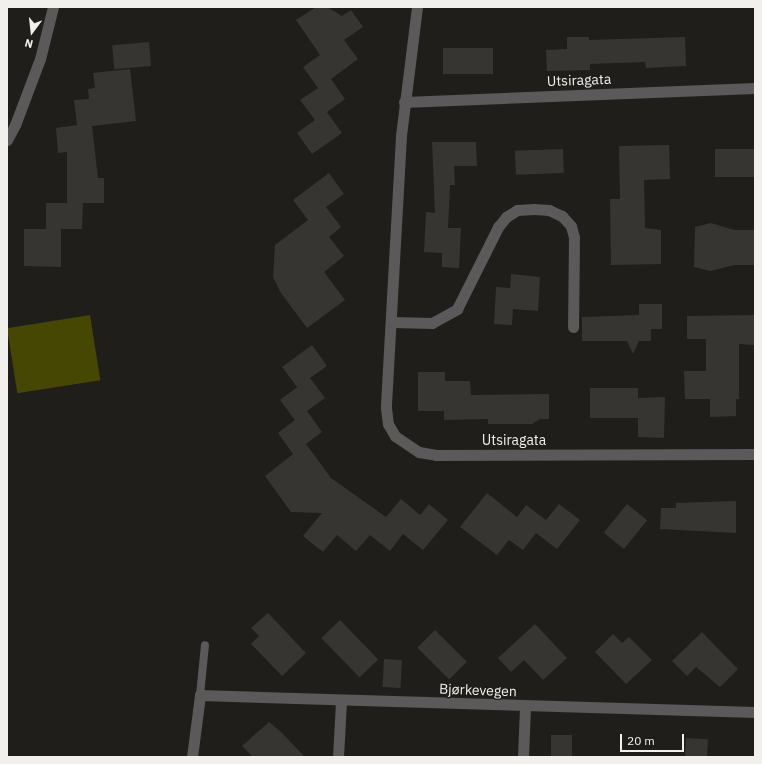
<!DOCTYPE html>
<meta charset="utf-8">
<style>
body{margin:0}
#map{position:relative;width:762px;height:764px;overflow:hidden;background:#1f1e1a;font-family:"IBM Plex Sans",sans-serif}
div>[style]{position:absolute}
.green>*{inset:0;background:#454702;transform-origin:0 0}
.building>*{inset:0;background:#373531;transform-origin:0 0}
.service>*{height:8px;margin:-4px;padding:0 4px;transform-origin:4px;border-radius:4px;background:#5b5959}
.minor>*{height:11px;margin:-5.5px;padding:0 5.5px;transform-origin:5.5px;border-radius:5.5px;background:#5b5959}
.tertiary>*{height:11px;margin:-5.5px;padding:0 5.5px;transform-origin:5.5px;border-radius:5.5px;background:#5b5959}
span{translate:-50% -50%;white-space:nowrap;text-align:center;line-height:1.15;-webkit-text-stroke:3px #1f1e1a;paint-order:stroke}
.street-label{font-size:14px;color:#f1f0ed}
.frame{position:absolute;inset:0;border:8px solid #f1f0ed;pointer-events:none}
.north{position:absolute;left:12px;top:12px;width:40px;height:40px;-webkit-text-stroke:3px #1f1e1a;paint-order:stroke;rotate:195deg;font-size:11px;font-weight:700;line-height:16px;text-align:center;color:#f1f0ed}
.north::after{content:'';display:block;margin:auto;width:14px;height:18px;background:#f1f0ed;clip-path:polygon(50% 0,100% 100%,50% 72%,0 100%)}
.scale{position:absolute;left:620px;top:734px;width:64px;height:18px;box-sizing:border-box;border:2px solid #f1f0ed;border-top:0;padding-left:5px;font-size:12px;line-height:14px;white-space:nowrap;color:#f1f0ed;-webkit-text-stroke:3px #1f1e1a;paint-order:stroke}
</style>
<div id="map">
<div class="green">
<i style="left:90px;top:315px;width:66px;height:84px;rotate:81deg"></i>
</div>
<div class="building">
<i style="clip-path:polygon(316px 7px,327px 7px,342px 16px,351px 10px,363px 27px,344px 40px,358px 59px,331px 79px,345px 99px,327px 112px,342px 133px,312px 154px,297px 133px,315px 120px,300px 100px,318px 88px,303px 67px,320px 55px,296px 20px)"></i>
<i style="clip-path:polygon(567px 37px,589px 37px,589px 40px,685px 37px,686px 66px,646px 68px,645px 62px,590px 64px,590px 70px,547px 71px,546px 50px,567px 49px)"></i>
<i style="left:149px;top:42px;width:24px;height:37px;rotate:85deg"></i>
<i style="left:493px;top:48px;width:26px;height:50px;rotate:90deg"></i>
<i style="clip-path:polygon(130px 69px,136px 121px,92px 126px,98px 178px,104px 178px,104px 203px,83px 203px,82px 229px,61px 229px,61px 267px,24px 266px,24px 229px,46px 229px,46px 203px,67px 203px,67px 152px,58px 153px,56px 128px,77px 125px,74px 100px,89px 99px,88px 89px,95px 88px,93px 73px)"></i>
<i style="clip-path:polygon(432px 142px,476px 142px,477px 166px,454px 166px,455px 185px,450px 185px,448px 228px,461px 228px,459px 268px,442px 267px,442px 253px,424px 252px,426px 212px,435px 213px)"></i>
<i style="clip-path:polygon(669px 145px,670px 179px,644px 180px,645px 228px,661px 230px,661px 264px,611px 265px,610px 199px,620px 199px,619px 146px)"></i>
<i style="left:563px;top:149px;width:24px;height:48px;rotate:88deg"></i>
<i style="left:755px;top:149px;width:28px;height:40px;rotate:90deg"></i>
<i style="clip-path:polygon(329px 173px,344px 194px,326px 207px,341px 227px,329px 237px,344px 256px,324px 272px,345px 300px,307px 328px,281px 293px,273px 277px,275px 245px,308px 220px,293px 200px)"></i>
<i style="clip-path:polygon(711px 223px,734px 230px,755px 230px,755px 265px,734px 265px,710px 271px,694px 267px,695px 227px)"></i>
<i style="clip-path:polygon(511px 274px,540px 277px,538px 311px,513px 309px,512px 325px,494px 324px,496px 287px,510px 288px)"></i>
<i style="clip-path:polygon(639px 304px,662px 304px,662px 329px,651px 329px,651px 341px,639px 341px,633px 354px,627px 341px,582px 341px,582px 317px,639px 315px)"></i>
<i style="clip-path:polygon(755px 315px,755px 345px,739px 344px,739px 399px,736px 399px,736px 416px,710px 417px,710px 399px,685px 399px,684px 371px,706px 371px,706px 339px,687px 339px,687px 316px)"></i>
<i style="clip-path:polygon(312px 345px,327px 366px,310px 378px,325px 398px,307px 411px,322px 432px,306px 444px,331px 478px,386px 517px,401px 499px,420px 515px,429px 504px,448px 520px,423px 550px,403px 534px,390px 551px,370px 535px,356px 551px,337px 535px,323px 552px,303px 536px,322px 513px,291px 512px,265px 476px,293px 454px,278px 433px,295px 420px,280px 400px,300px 385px,297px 387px,282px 367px)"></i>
<i style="clip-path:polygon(418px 372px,445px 372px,445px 381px,470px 381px,471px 395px,549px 394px,549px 419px,540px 419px,532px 424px,488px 424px,488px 419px,444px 420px,444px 411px,418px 411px)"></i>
<i style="clip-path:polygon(590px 388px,638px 388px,638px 398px,665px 397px,664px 438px,638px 437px,638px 418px,590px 418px)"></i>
<i style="clip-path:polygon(487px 493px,517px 517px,526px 505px,546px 520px,559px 504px,580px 520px,557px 549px,536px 533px,523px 550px,509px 540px,497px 555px,460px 527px)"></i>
<i style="clip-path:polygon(736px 501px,736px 533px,660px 529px,661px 508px,676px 508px,676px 503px)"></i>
<i style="left:627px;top:504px;width:26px;height:37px;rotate:39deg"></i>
<i style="clip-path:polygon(268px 613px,306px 653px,282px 676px,251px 644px,259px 636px,251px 628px)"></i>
<i style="left:340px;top:620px;width:55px;height:26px;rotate:46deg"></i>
<i style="clip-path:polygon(535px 624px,567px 658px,543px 680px,524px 660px,511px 672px,498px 658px)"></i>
<i style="left:435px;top:630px;width:45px;height:25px;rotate:45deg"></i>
<i style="clip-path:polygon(702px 632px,738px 669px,720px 687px,696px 667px,687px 676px,672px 661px)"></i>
<i style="clip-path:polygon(613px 634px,622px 643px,629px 637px,652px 660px,626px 684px,595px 652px)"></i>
<i style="left:384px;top:659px;width:18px;height:28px;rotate:3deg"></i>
<i style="clip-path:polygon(269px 722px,281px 732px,305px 757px,253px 757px,242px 746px)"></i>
<i style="left:551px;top:735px;width:21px;height:22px"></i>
<i style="left:686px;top:738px;width:22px;height:19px;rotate:3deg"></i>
</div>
<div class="service">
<i style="left:200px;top:695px;width:50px;rotate:-84.3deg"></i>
</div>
<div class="minor">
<i style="left:417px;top:7px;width:130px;rotate:97.1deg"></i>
<i style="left:401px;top:136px;width:272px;rotate:93.2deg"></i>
<i style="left:386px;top:408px;width:16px;rotate:83deg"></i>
<i style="left:388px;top:424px;width:14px;rotate:60deg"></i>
<i style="left:395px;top:436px;width:29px;rotate:34deg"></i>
<i style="left:419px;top:452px;width:17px;rotate:10deg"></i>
<i style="left:436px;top:455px;width:319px;rotate:-0.2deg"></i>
<i style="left:404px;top:102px;width:351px;rotate:-2.3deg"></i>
<i style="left:7px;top:140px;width:17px;rotate:-62deg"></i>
<i style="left:15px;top:125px;width:71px;rotate:-69.3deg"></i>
<i style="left:40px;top:59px;width:54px;rotate:-76deg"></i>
<i style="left:392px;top:322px;width:40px;rotate:1.4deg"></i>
<i style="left:432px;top:323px;width:29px;rotate:-29deg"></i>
<i style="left:457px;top:309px;width:92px;rotate:-63.4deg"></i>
<i style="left:498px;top:227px;width:13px;rotate:-51deg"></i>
<i style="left:506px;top:217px;width:13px;rotate:-32deg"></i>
<i style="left:517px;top:210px;width:17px;rotate:-3deg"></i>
<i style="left:534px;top:209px;width:15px;rotate:4deg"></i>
<i style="left:549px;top:210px;width:14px;rotate:25deg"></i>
<i style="left:562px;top:216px;width:13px;rotate:48deg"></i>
<i style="left:571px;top:226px;width:11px;rotate:75deg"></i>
<i style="left:574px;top:237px;width:90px;rotate:90.6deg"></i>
<i style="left:200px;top:695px;width:555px;rotate:1.75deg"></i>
<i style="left:338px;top:757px;width:56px;rotate:-86.9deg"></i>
<i style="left:523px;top:757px;width:50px;rotate:-87.7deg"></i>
</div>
<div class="tertiary">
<i style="left:192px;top:757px;width:63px;rotate:-82.6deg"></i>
</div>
<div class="street-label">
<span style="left:579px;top:80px;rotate:-2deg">Utsiragata</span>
<span style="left:514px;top:440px">Utsiragata</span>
<span style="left:478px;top:690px;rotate:2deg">Bjørkevegen</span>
</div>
<div class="frame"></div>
<div class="north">N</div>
<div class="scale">20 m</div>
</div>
